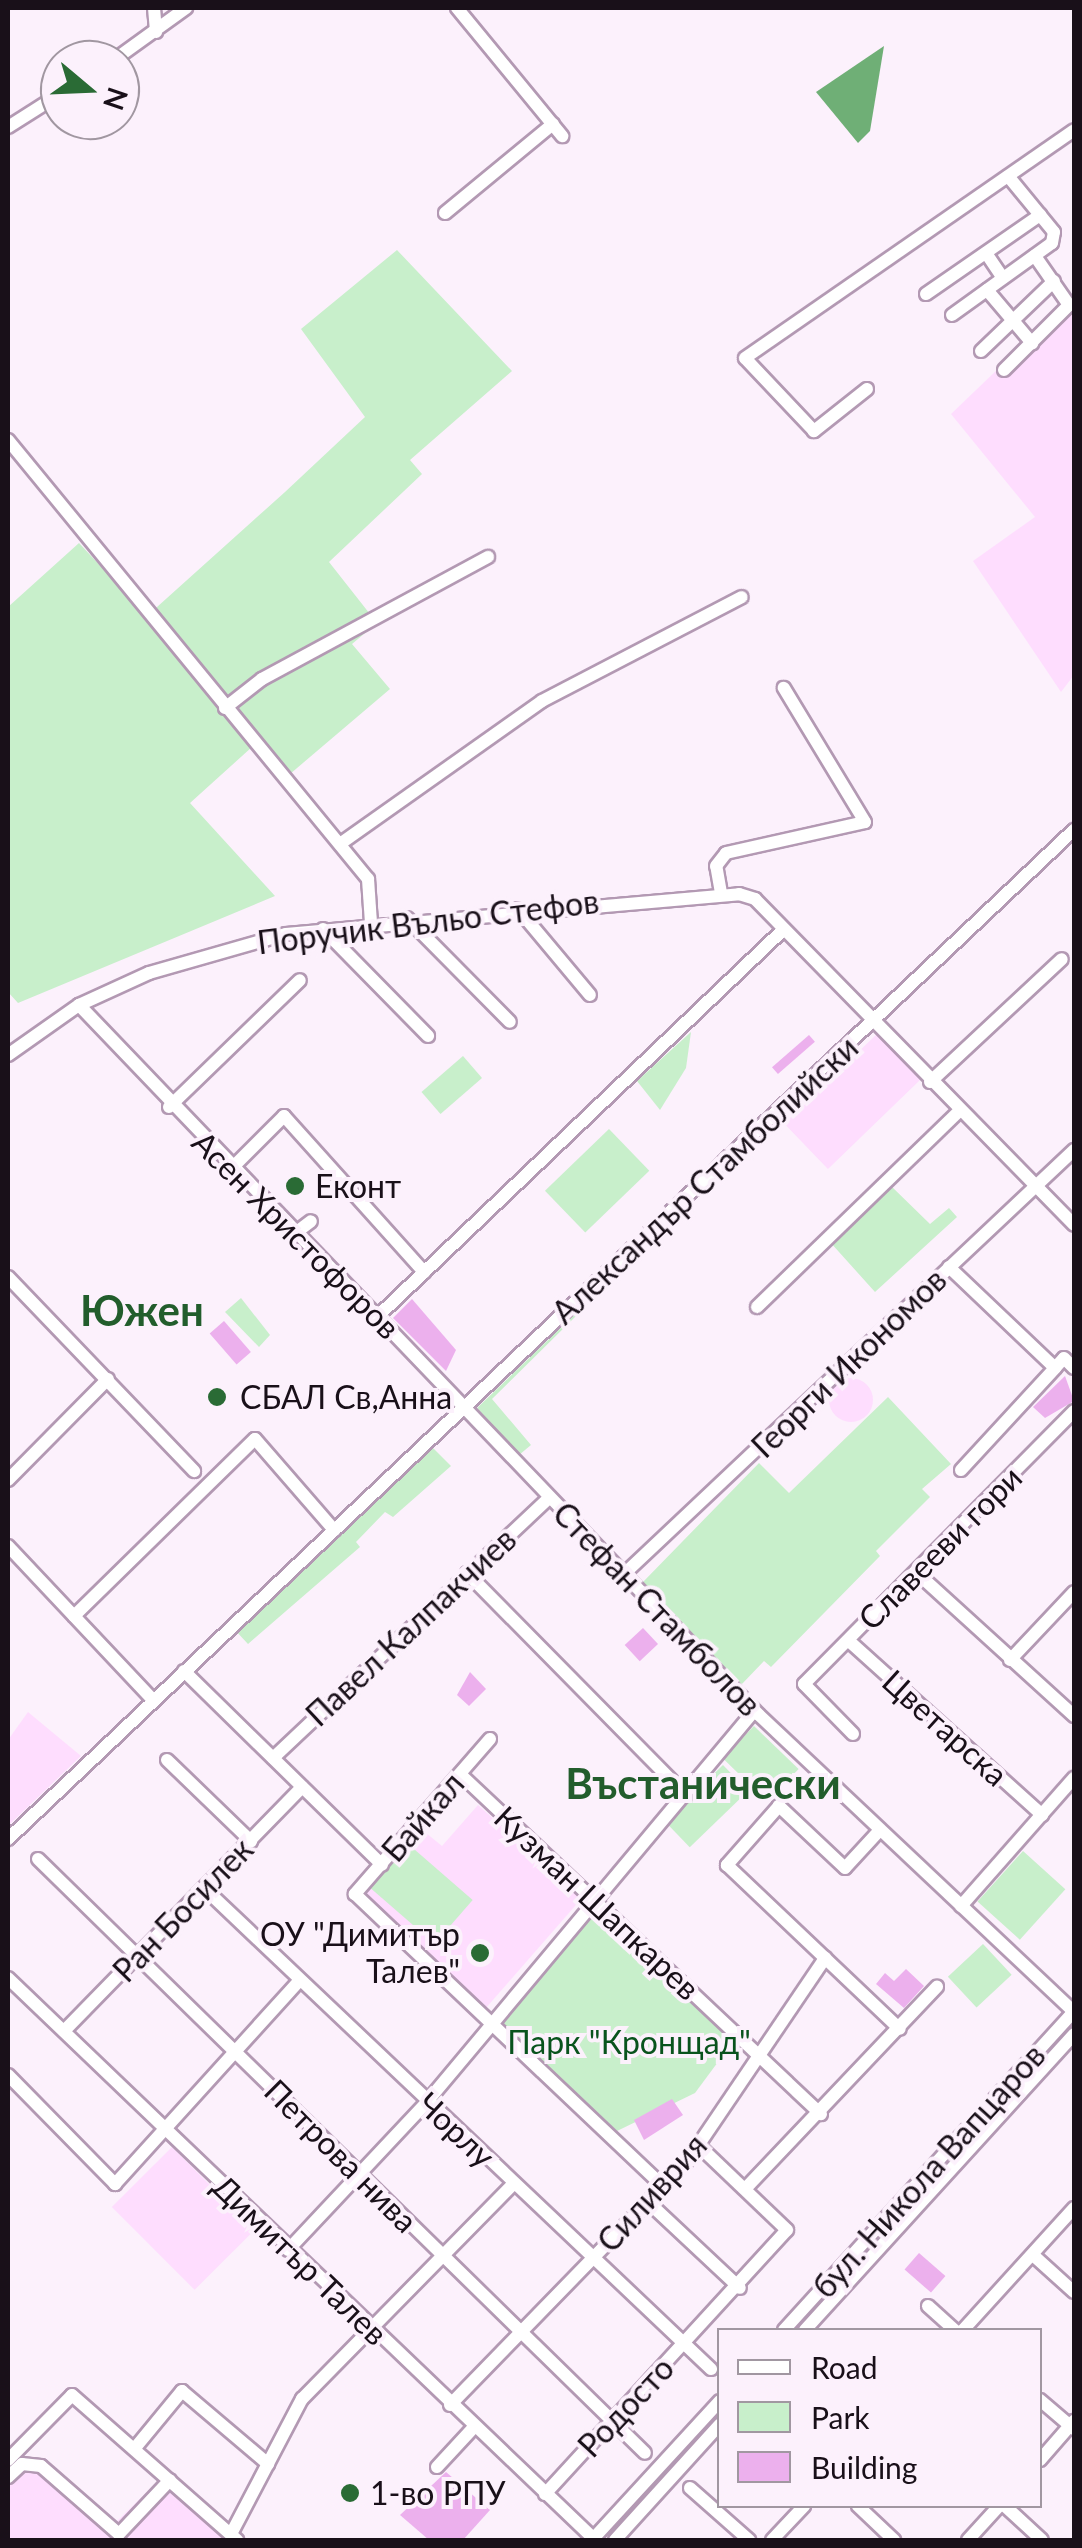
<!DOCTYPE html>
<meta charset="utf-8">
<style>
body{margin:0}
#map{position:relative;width:1082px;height:2548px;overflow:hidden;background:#fcf1fc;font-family:Lato,sans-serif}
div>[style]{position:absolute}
.built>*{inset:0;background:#feddfe;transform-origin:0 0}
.round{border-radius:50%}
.green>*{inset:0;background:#c8efcb;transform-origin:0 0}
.water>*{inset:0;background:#6faf76}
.building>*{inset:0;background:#ecb0ed;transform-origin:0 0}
.roads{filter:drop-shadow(2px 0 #b399b3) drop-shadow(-2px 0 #b399b3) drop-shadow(0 2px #b399b3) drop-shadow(0 -2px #b399b3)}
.minor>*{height:12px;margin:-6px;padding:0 6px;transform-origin:6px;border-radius:6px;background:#fff}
.dots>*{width:28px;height:28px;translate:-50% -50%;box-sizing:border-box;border:5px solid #fcf1fc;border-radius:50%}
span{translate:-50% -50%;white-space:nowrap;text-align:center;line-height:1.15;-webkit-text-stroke:8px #fcf1fc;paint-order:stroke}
.street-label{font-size:32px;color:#191019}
.poi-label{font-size:32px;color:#191019}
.left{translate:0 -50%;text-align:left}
.right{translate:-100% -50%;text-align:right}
.park-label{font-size:32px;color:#09531d}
.district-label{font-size:42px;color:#225d2c;font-weight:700}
.frame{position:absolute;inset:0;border:10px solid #191019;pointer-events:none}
.legend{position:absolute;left:717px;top:2328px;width:325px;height:180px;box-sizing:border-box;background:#fcf1fc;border:2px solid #a197a1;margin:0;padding:12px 18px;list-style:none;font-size:30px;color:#191019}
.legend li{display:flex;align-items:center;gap:20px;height:50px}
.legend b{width:50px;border:2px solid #a197a1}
.north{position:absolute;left:40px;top:40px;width:100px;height:100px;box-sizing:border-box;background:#fcf1fc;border:2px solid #a197a1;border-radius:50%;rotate:109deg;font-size:28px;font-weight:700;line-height:40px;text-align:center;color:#191019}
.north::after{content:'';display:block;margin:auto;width:35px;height:45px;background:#2a6b35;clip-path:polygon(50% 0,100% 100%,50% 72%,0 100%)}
</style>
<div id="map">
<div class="built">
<i style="clip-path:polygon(1074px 296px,1074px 675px,1061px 692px,973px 561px,1035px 517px,951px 414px)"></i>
<i style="left:877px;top:1034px;width:63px;height:129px;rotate:46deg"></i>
<i class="round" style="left:829px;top:1378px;width:44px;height:44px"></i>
<i style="clip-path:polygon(28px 1712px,81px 1756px,8px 1826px,8px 1740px)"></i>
<i style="clip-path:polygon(478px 1805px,582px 1898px,485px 2009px,363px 1894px,420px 1828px,442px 1846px)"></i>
<i style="left:172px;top:2147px;width:117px;height:85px;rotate:45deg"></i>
<i style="clip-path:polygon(24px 2458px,115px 2523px,167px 2473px,242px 2540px,8px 2540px,8px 2471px)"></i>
</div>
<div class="green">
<i style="clip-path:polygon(397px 250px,512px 371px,410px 460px,422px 474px,329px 562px,377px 623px,352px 644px,390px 689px,290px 774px,252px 747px,190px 803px,275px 896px,18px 1003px,8px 992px,8px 607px,79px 543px,147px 616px,285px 492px,365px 417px,301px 329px)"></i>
<i style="clip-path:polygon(691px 1032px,686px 1068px,660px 1110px,637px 1081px)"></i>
<i style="left:463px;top:1056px;width:29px;height:55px;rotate:49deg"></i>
<i style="left:609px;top:1129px;width:58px;height:89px;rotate:46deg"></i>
<i style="clip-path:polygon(890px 1185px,930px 1224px,949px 1208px,957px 1217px,875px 1292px,830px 1242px)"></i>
<i style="clip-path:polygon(660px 1233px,492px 1399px,531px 1445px,519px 1455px,477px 1408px)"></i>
<i style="clip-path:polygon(241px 1298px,270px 1335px,259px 1347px,225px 1312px)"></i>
<i style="clip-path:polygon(888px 1397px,951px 1464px,922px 1489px,930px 1497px,876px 1551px,880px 1556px,771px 1667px,764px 1661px,741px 1685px,643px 1582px,759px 1463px,789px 1493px)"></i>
<i style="clip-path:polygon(430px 1445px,451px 1466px,393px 1517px,385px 1512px,356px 1542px,360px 1547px,248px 1644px,234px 1629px)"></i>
<i style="left:754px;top:1726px;width:62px;height:45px;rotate:44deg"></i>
<i style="left:723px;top:1765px;width:36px;height:81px;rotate:46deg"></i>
<i style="left:407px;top:1843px;width:87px;height:58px;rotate:41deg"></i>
<i style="left:1023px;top:1851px;width:57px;height:68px;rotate:42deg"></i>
<i style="clip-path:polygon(594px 1913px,735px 2039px,695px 2093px,617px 2131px,498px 2020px)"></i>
<i style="left:983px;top:1944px;width:42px;height:48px;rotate:47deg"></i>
</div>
<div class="water">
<i style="clip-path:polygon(884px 46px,870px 131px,858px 143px,816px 92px)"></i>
</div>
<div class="building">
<i style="left:809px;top:1035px;width:9px;height:49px;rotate:49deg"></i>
<i style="clip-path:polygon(412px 1299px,456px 1350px,446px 1371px,393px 1318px)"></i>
<i style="left:224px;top:1321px;width:41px;height:19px;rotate:49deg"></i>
<i style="clip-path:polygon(1065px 1376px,1074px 1401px,1045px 1418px,1033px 1407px)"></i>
<i style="left:643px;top:1628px;width:22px;height:25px;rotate:47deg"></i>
<i style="clip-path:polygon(470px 1672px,486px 1689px,469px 1706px,457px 1695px)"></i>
<i style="clip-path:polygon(906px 1969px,924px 1986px,904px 2008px,876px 1984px,885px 1973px,894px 1981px)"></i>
<i style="clip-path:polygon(672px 2099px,683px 2115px,644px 2140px,634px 2120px)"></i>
<i style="left:919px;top:2253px;width:35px;height:22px;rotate:41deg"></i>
<i style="clip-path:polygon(446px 2472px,490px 2510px,463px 2540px,429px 2540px,400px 2515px)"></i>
</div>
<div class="roads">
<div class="minor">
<i style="left:154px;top:8px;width:24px;rotate:85deg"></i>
<i style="left:457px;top:8px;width:166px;rotate:50.6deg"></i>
<i style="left:114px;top:60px;width:89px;rotate:-35.8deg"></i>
<i style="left:8px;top:127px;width:62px;rotate:-32.4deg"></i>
<i style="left:445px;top:213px;width:140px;rotate:-39.5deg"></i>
<i style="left:986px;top:253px;width:30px;rotate:56deg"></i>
<i style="left:987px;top:290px;width:70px;rotate:49.7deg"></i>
<i style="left:926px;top:294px;width:139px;rotate:-34.7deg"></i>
<i style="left:952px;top:315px;width:123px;rotate:-35.8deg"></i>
<i style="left:1052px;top:243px;width:11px;rotate:-80deg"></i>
<i style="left:1054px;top:232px;width:72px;rotate:-129.4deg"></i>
<i style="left:981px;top:351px;width:101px;rotate:-43.8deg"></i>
<i style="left:1004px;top:370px;width:92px;rotate:-45deg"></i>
<i style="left:1069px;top:305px;width:60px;rotate:-124.8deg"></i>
<i style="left:867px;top:389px;width:68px;rotate:141.6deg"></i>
<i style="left:814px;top:431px;width:100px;rotate:-133.4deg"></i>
<i style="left:745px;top:358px;width:400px;rotate:-34.7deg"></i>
<i style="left:8px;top:440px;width:568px;rotate:50.65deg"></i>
<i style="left:368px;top:879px;width:44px;rotate:86.1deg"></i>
<i style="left:225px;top:708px;width:47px;rotate:-38.1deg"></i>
<i style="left:262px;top:679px;width:257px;rotate:-28.4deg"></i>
<i style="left:340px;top:844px;width:247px;rotate:-35.3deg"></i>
<i style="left:542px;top:701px;width:225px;rotate:-27.5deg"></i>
<i style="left:721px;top:893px;width:27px;rotate:-100deg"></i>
<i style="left:716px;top:866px;width:16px;rotate:-52deg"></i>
<i style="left:726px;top:853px;width:142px;rotate:-12.6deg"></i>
<i style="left:865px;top:822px;width:157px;rotate:-121.2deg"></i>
<i style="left:518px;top:909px;width:112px;rotate:50.1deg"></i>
<i style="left:407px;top:918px;width:146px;rotate:45.3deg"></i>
<i style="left:323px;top:929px;width:150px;rotate:45.5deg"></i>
<i style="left:79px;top:1005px;width:983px;rotate:46.24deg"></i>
<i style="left:759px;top:1715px;width:433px;rotate:43.3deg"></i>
<i style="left:8px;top:1055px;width:87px;rotate:-35.2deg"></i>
<i style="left:79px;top:1005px;width:77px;rotate:-24.6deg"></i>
<i style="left:149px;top:973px;width:142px;rotate:-15.9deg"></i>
<i style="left:286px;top:934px;width:455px;rotate:-5deg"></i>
<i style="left:739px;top:894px;width:17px;rotate:17deg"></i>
<i style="left:755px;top:899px;width:456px;rotate:45.6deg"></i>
<i style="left:930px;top:1082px;width:180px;rotate:-43deg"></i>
<i style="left:169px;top:1107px;width:182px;rotate:-44.1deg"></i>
<i style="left:231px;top:1169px;width:75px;rotate:-45deg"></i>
<i style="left:284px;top:1116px;width:210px;rotate:48.1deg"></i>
<i style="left:294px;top:1234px;width:21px;rotate:-37deg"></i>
<i style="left:949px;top:1267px;width:146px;rotate:43.6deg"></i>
<i style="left:1055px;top:1368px;width:13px;rotate:-48deg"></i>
<i style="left:1064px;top:1358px;width:14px;rotate:45deg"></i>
<i style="left:8px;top:1277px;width:269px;rotate:46.2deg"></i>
<i style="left:757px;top:1307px;width:281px;rotate:-44.1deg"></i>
<i style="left:377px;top:1317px;width:561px;rotate:-43.63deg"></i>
<i style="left:961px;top:1470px;width:139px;rotate:-47.3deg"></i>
<i style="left:8px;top:1480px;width:142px;rotate:-45.3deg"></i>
<i style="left:8px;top:1546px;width:212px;rotate:46.7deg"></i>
<i style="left:916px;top:1572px;width:214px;rotate:42.3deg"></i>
<i style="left:467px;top:1573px;width:312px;rotate:45.4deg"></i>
<i style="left:623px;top:1575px;width:620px;rotate:-43.3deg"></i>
<i style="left:74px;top:1616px;width:253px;rotate:-44.4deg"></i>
<i style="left:255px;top:1439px;width:121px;rotate:49deg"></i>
<i style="left:849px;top:1641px;width:260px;rotate:42deg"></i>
<i style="left:1010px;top:1660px;width:93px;rotate:-46.7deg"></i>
<i style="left:184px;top:1671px;width:277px;rotate:44.4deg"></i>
<i style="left:853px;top:1734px;width:70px;rotate:-134.4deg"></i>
<i style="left:804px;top:1684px;width:384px;rotate:-45.3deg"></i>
<i style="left:490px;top:1739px;width:206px;rotate:131.1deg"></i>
<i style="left:355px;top:1894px;width:423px;rotate:43.5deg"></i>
<i style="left:273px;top:1758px;width:379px;rotate:-43.3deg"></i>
<i style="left:167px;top:1760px;width:117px;rotate:44deg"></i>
<i style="left:460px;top:1774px;width:496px;rotate:43.3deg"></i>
<i style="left:879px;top:1831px;width:50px;rotate:132.6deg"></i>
<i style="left:845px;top:1868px;width:91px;rotate:-136.8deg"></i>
<i style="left:779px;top:1806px;width:79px;rotate:131.4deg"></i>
<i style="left:727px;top:1865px;width:238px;rotate:43.5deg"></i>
<i style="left:8px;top:1839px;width:1468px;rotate:-43.43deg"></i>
<i style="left:38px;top:1859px;width:849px;rotate:44.38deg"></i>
<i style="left:204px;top:1888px;width:699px;rotate:43.49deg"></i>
<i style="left:961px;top:1906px;width:171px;rotate:-48.6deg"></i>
<i style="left:8px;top:1978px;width:813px;rotate:43.75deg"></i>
<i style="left:64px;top:2031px;width:341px;rotate:-45.7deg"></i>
<i style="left:8px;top:2075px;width:153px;rotate:45.5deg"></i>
<i style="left:115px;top:2184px;width:274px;rotate:-47.8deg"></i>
<i style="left:745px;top:2189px;width:279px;rotate:-46.5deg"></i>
<i style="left:647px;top:2201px;width:127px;rotate:43.1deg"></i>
<i style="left:288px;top:2250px;width:202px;rotate:-46.8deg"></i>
<i style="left:426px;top:2103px;width:511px;rotate:-50.08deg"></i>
<i style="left:1033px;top:2255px;width:55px;rotate:42.1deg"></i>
<i style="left:928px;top:2306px;width:36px;rotate:42deg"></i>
<i style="left:784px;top:2330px;width:431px;rotate:-47.7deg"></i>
<i style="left:805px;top:2330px;width:400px;rotate:-47.7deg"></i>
<i style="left:963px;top:2330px;width:165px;rotate:-47.7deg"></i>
<i style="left:1040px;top:2400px;width:45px;rotate:40.5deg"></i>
<i style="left:450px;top:2405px;width:343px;rotate:-45.8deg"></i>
<i style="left:689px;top:2159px;width:243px;rotate:-55.9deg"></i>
<i style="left:135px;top:2448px;width:74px;rotate:-50.5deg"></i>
<i style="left:182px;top:2391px;width:113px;rotate:40.3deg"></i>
<i style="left:8px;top:2460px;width:91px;rotate:-45.4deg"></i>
<i style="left:72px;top:2395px;width:220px;rotate:41.3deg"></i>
<i style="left:1040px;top:2460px;width:52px;rotate:-48.9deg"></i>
<i style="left:437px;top:2467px;width:54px;rotate:-47.2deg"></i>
<i style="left:8px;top:2477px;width:19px;rotate:-43deg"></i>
<i style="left:22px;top:2464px;width:19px;rotate:6deg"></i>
<i style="left:41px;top:2466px;width:103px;rotate:41.1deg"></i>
<i style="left:119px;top:2534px;width:74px;rotate:-46.6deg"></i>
<i style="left:690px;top:2488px;width:79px;rotate:41.4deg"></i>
<i style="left:545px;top:2494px;width:358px;rotate:-47.5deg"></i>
<i style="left:787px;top:2230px;width:123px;rotate:-136.3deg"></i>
<i style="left:858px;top:2506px;width:50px;rotate:43.4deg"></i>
<i style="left:1005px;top:2506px;width:50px;rotate:42.6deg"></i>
<i style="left:231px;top:2534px;width:153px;rotate:-62.3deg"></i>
<i style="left:302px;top:2399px;width:301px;rotate:-45.5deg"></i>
<i style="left:592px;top:2540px;width:189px;rotate:-47.4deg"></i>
<i style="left:615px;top:2540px;width:156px;rotate:-47.8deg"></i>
<i style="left:772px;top:2540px;width:47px;rotate:-46.7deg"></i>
<i style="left:968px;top:2540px;width:46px;rotate:-47.6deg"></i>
</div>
</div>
<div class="dots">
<i style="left:295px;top:1186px;background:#2a6b35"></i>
<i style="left:217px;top:1397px;background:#2a6b35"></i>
<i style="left:480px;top:1953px;background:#2a6b35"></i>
<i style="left:350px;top:2493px;background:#2a6b35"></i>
</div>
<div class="street-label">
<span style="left:428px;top:922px;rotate:-7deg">Поручик Въльо Стефов</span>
<span style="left:705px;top:1180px;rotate:-43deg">Александър Стамболийски</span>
<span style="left:296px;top:1235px;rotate:45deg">Асен Христофоров</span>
<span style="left:849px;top:1363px;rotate:-44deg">Георги Икономов</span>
<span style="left:940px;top:1548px;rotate:-45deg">Славееви гори</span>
<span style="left:657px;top:1609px;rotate:46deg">Стефан Стамболов</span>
<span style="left:411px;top:1627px;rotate:-43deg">Павел Калпакчиев</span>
<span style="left:945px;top:1728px;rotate:42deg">Цветарска</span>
<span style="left:423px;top:1817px;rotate:-49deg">Байкал</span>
<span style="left:597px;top:1903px;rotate:43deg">Кузман Шапкарев</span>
<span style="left:183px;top:1910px;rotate:-46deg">Ран Босилек</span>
<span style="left:456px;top:2130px;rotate:43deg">Чорлу</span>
<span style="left:341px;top:2156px;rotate:45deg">Петрова нива</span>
<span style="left:929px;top:2171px;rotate:-48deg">бул. Никола Вапцаров</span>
<span style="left:652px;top:2193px;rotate:-48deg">Силиврия</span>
<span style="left:300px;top:2260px;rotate:44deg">Димитър Талев</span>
<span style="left:626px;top:2407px;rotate:-47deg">Родосто</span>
</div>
<div class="poi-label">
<span class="left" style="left:315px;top:1186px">Еконт</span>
<span class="left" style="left:240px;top:1397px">СБАЛ Св,Анна</span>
<span class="right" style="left:460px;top:1953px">ОУ "Димитър<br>Талев"</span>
<span class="left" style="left:370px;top:2493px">1-во РПУ</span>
</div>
<div class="park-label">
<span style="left:629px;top:2042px">Парк "Кронщад"</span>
</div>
<div class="district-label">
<span style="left:142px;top:1310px">Южен</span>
<span style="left:703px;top:1783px">Въстанически</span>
</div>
<div class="frame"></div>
<ul class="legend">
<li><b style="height:12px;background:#fff"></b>Road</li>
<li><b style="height:28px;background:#c8efcb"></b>Park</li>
<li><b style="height:28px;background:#ecb0ed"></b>Building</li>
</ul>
<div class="north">N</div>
</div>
